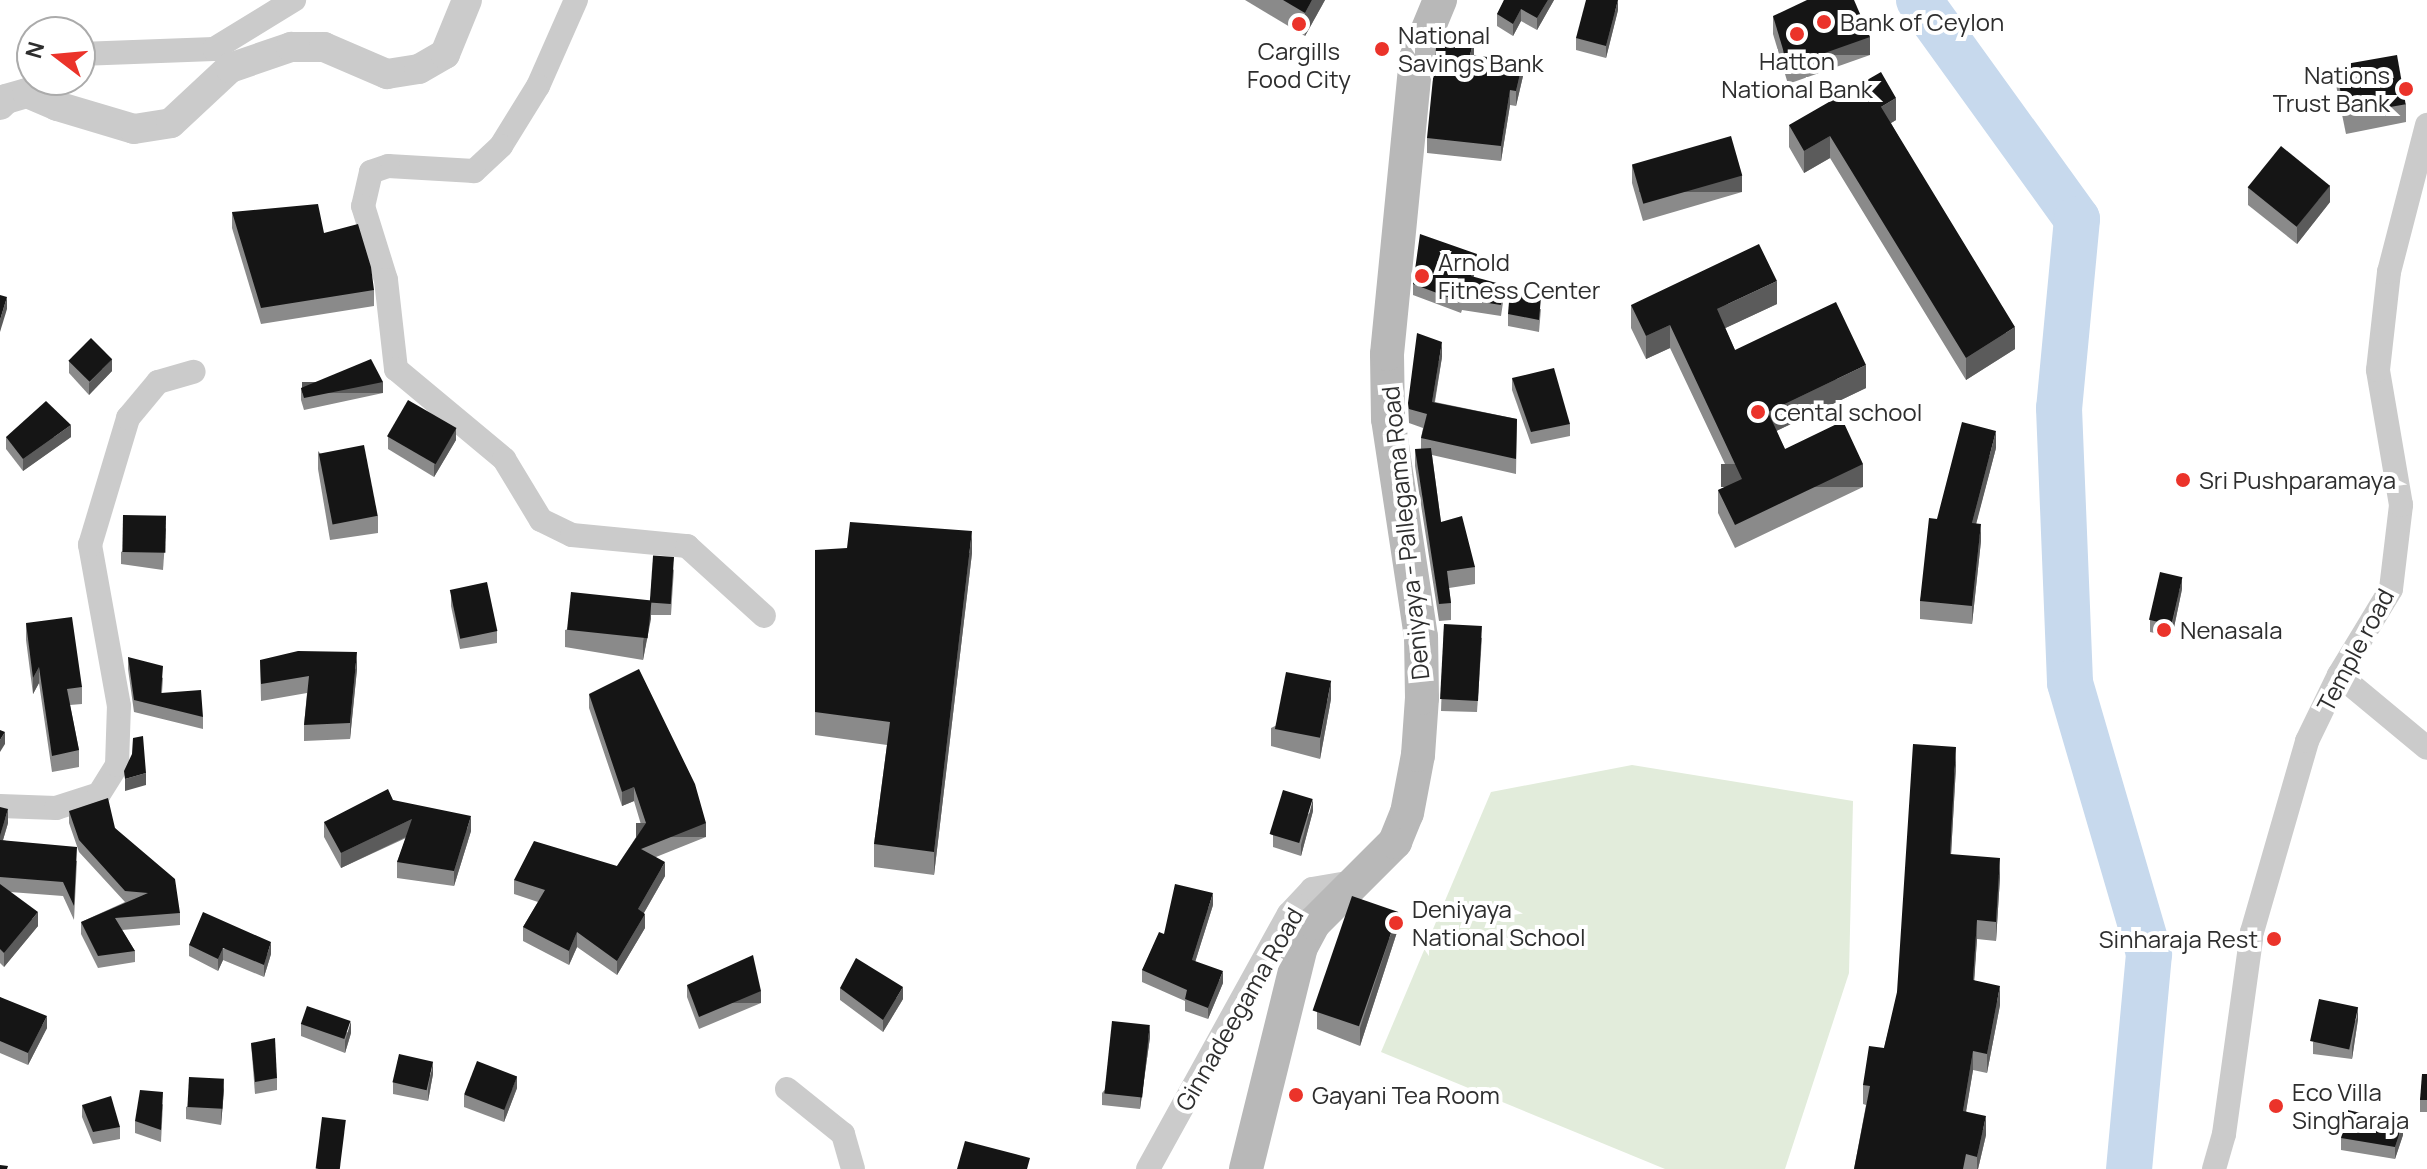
<!DOCTYPE html>
<style>
body{margin:0}
#map{position:relative;width:2427px;height:1169px;overflow:hidden;background:#fff;font-family:Manrope,sans-serif}
div>[style]{position:absolute}
.green>*{inset:0;background:#e2ecdb}
.river>*{height:46px;margin:-23px;padding:0 23px;transform-origin:23px;border-radius:23px;background:#c7d9ed}
.minor>*{height:24px;margin:-12px;padding:0 12px;transform-origin:12px;border-radius:12px;background:#cbcbcb}
.tertiary>*{height:30px;margin:-15px;padding:0 15px;transform-origin:15px;border-radius:15px;background:#cbcbcb}
.secondary>*{height:34px;margin:-17px;padding:0 17px;transform-origin:17px;border-radius:17px;background:#b8b8b8}
.wall>*{inset:0;background:#8a8a8a}
.shaded-wall>*{inset:0;background:#5b5b5b;transform-origin:0 0}
.building>*{inset:0;background:#151515;transform-origin:0 0}
.dots>*{width:22px;height:22px;translate:-50% -50%;box-sizing:border-box;border:4px solid #fff;border-radius:50%}
span{translate:-50% -50%;white-space:nowrap;text-align:center;line-height:1.15;-webkit-text-stroke:8px #fff;paint-order:stroke}
.poi-label{font-size:24px;color:#2e2e2e}
.left{translate:0 -50%;text-align:left}
.right{translate:-100% -50%;text-align:right}
.street-label{font-size:24px;color:#2e2e2e}
.north{position:absolute;left:16px;top:16px;width:80px;height:80px;box-sizing:border-box;background:#fff;border:2px solid #ababab;border-radius:50%;rotate:286deg;font-size:22px;font-weight:700;line-height:32px;text-align:center;color:#2e2e2e}
.north::after{content:'';display:block;margin:auto;width:28px;height:36px;background:#eb332a;clip-path:polygon(50% 0,100% 100%,50% 72%,0 100%)}
</style>
<div id="map">
<div class="green">
<i style="clip-path:polygon(1632px 765px,1853px 801px,1849px 973px,1785px 1169px,1665px 1169px,1381px 1052px,1491px 792px)"></i>
</div>
<div class="river">
<i style="left:1919px;top:0;width:270px;rotate:54.2deg"></i>
<i style="left:2077px;top:219px;width:190px;rotate:95.4deg"></i>
<i style="left:2059px;top:408px;width:275px;rotate:87.7deg"></i>
<i style="left:2070px;top:683px;width:282px;rotate:73.7deg"></i>
<i style="left:2149px;top:954px;width:216px;rotate:95.3deg"></i>
</div>
<div class="minor">
<i style="left:576px;top:0;width:94px;rotate:113.8deg"></i>
<i style="left:538px;top:86px;width:70px;rotate:121.7deg"></i>
<i style="left:501px;top:146px;width:37px;rotate:137deg"></i>
<i style="left:474px;top:171px;width:86px;rotate:-176.7deg"></i>
<i style="left:388px;top:166px;width:18px;rotate:161deg"></i>
<i style="left:371px;top:172px;width:35px;rotate:103deg"></i>
<i style="left:363px;top:206px;width:77px;rotate:72.7deg"></i>
<i style="left:386px;top:280px;width:90px;rotate:83.6deg"></i>
<i style="left:396px;top:369px;width:141px;rotate:39.8deg"></i>
<i style="left:504px;top:459px;width:71px;rotate:58.8deg"></i>
<i style="left:541px;top:520px;width:34px;rotate:26deg"></i>
<i style="left:572px;top:535px;width:116px;rotate:5.5deg"></i>
<i style="left:687px;top:546px;width:104px;rotate:42.3deg"></i>
<i style="left:80px;top:54px;width:134px;rotate:-2.1deg"></i>
<i style="left:214px;top:49px;width:94px;rotate:-31.5deg"></i>
<i style="left:2339px;top:675px;width:114px;rotate:39.7deg"></i>
<i style="left:0;top:806px;width:56px;rotate:2deg"></i>
<i style="left:56px;top:808px;width:45px;rotate:-18deg"></i>
<i style="left:99px;top:794px;width:34px;rotate:-58deg"></i>
<i style="left:117px;top:765px;width:59px;rotate:-88.1deg"></i>
<i style="left:119px;top:706px;width:164px;rotate:-100.2deg"></i>
<i style="left:90px;top:545px;width:133px;rotate:-73.3deg"></i>
<i style="left:128px;top:418px;width:47px;rotate:-50.2deg"></i>
<i style="left:158px;top:382px;width:37px;rotate:-16deg"></i>
<i style="left:787px;top:1089px;width:72px;rotate:38.8deg"></i>
<i style="left:843px;top:1134px;width:36px;rotate:74deg"></i>
<i style="left:1148px;top:1169px;width:291px;rotate:-61.1deg"></i>
<i style="left:1289px;top:914px;width:34px;rotate:-47deg"></i>
<i style="left:1312px;top:889px;width:43px;rotate:-9.5deg"></i>
<i style="left:2214px;top:1169px;width:36px;rotate:-74deg"></i>
<i style="left:2224px;top:1134px;width:204px;rotate:-82.1deg"></i>
<i style="left:2252px;top:932px;width:199px;rotate:-73.9deg"></i>
<i style="left:2307px;top:741px;width:73px;rotate:-64.1deg"></i>
<i style="left:2339px;top:675px;width:100px;rotate:-58.8deg"></i>
<i style="left:2391px;top:589px;width:85px;rotate:-83.2deg"></i>
<i style="left:2401px;top:505px;width:137px;rotate:-99.7deg"></i>
<i style="left:2378px;top:370px;width:99px;rotate:-83.6deg"></i>
<i style="left:2389px;top:272px;width:152px;rotate:-75.5deg"></i>
</div>
<div class="tertiary">
<i style="left:0;top:105px;width:8px;rotate:-45deg"></i>
<i style="left:6px;top:99px;width:22px;rotate:-16deg"></i>
<i style="left:27px;top:93px;width:33px;rotate:23deg"></i>
<i style="left:57px;top:106px;width:80px;rotate:16.6deg"></i>
<i style="left:134px;top:129px;width:37px;rotate:-9deg"></i>
<i style="left:171px;top:123px;width:81px;rotate:-43deg"></i>
<i style="left:230px;top:68px;width:65px;rotate:-19deg"></i>
<i style="left:291px;top:47px;width:33px"></i>
<i style="left:324px;top:47px;width:69px;rotate:23.2deg"></i>
<i style="left:387px;top:74px;width:32px;rotate:-9deg"></i>
<i style="left:419px;top:69px;width:30px;rotate:-30deg"></i>
<i style="left:445px;top:54px;width:58px;rotate:-67.8deg"></i>
</div>
<div class="secondary">
<i style="left:1246px;top:1169px;width:229px;rotate:-76.1deg"></i>
<i style="left:1301px;top:947px;width:27px;rotate:-62deg"></i>
<i style="left:1314px;top:923px;width:115px;rotate:-45deg"></i>
<i style="left:1395px;top:842px;width:31px;rotate:-68deg"></i>
<i style="left:1407px;top:813px;width:59px;rotate:-79.3deg"></i>
<i style="left:1418px;top:755px;width:57px;rotate:-86deg"></i>
<i style="left:1422px;top:698px;width:61px;rotate:-90.9deg"></i>
<i style="left:1421px;top:637px;width:220px;rotate:-98.6deg"></i>
<i style="left:1388px;top:419px;width:65px;rotate:-90.9deg"></i>
<i style="left:1387px;top:354px;width:297px;rotate:-84.4deg"></i>
<i style="left:1416px;top:58px;width:63px;rotate:-67.5deg"></i>
</div>
<div class="wall">
<i style="clip-path:polygon(1245px 0,1325px 0,1305px 36px)"></i>
<i style="clip-path:polygon(1504px 0,1554px 0,1537px 30px,1521px 21px,1513px 36px,1497px 26px,1497px 14px)"></i>
<i style="clip-path:polygon(1618px 10px,1606px 58px,1576px 50px,1576px 38px)"></i>
<i style="clip-path:polygon(1773px 16px,1870px 55px,1788px 84px,1773px 34px)"></i>
<i style="clip-path:polygon(1474px 55px,1523px 76px,1516px 106px,1510px 105px,1501px 161px,1427px 153px,1427px 138px)"></i>
<i style="clip-path:polygon(2336px 67px,2406px 104px,2406px 122px,2346px 134px,2336px 85px)"></i>
<i style="clip-path:polygon(1896px 120px,1891px 123px,2015px 349px,1966px 380px,1830px 158px,1804px 173px,1789px 147px,1789px 125px)"></i>
<i style="clip-path:polygon(1632px 165px,1742px 192px,1643px 221px,1632px 183px)"></i>
<i style="clip-path:polygon(2248px 187px,2330px 202px,2297px 244px,2248px 205px)"></i>
<i style="clip-path:polygon(232px 212px,324px 233px,374px 290px,374px 306px,261px 324px,232px 228px)"></i>
<i style="clip-path:polygon(1477px 264px,1473px 277px,1504px 296px,1501px 316px,1462px 310px,1461px 313px,1413px 295px,1413px 284px)"></i>
<i style="clip-path:polygon(1777px 304px,1725px 328px,1735px 350px,1866px 388px,1776px 431px,1785px 449px,1863px 487px,1735px 548px,1718px 513px,1718px 490px,1734px 483px,1670px 348px,1646px 359px,1631px 328px,1631px 305px)"></i>
<i style="clip-path:polygon(1541px 309px,1539px 332px,1508px 326px,1508px 314px)"></i>
<i style="clip-path:polygon(1442px 357px,1435px 402px,1517px 419px,1516px 474px,1432px 455px,1441px 522px,1475px 567px,1475px 584px,1449px 588px,1451px 603px,1451px 620px,1439px 621px,1415px 466px,1415px 449px,1421px 449px,1421px 438px,1423px 428px,1409px 423px,1408px 403px)"></i>
<i style="clip-path:polygon(69px 361px,112px 371px,89px 395px,69px 373px)"></i>
<i style="clip-path:polygon(1512px 378px,1570px 424px,1570px 436px,1531px 444px,1512px 390px)"></i>
<i style="clip-path:polygon(301px 388px,383px 393px,304px 410px,301px 400px)"></i>
<i style="clip-path:polygon(6px 437px,71px 437px,23px 471px,6px 449px)"></i>
<i style="clip-path:polygon(388px 437px,456px 440px,434px 477px,388px 449px)"></i>
<i style="clip-path:polygon(1996px 448px,1976px 523px,1981px 541px,1972px 624px,1920px 619px,1920px 601px,1937px 519px)"></i>
<i style="clip-path:polygon(318px 451px,378px 516px,378px 533px,330px 540px,318px 469px)"></i>
<i style="clip-path:polygon(166px 528px,163px 570px,121px 564px,121px 552px)"></i>
<i style="clip-path:polygon(815px 550px,972px 553px,934px 875px,874px 867px,874px 844px,887px 745px,815px 735px)"></i>
<i style="clip-path:polygon(674px 569px,671px 615px,651px 615px,643px 660px,565px 647px,565px 630px,651px 601px)"></i>
<i style="clip-path:polygon(2182px 589px,2172px 637px,2150px 632px,2150px 620px)"></i>
<i style="clip-path:polygon(451px 594px,497px 631px,497px 643px,460px 649px,451px 606px)"></i>
<i style="clip-path:polygon(26px 623px,82px 687px,82px 704px,70px 705px,79px 750px,79px 767px,52px 772px,39px 683px,33px 694px,26px 640px)"></i>
<i style="clip-path:polygon(1444px 624px,1482px 638px,1477px 712px,1441px 711px)"></i>
<i style="clip-path:polygon(128px 657px,163px 678px,162px 693px,203px 717px,203px 729px,134px 712px,128px 669px)"></i>
<i style="clip-path:polygon(260px 660px,357px 669px,350px 739px,304px 741px,304px 725px,307px 693px,261px 701px)"></i>
<i style="clip-path:polygon(589px 694px,706px 837px,656px 857px,665px 876px,644px 913px,645px 928px,617px 975px,577px 947px,569px 965px,523px 941px,523px 927px,538px 902px,514px 894px,514px 880px,617px 866px,642px 828px,634px 801px,622px 806px,589px 708px)"></i>
<i style="clip-path:polygon(1331px 699px,1320px 759px,1271px 746px,1271px 728px)"></i>
<i style="clip-path:polygon(1956px 766px,1951px 854px,2000px 877px,1996px 941px,1977px 939px,1974px 980px,2000px 1005px,1987px 1073px,1973px 1070px,1966px 1111px,1986px 1135px,1978px 1169px,1854px 1169px,1866px 1105px,1863px 1104px,1863px 1085px,1884px 1048px)"></i>
<i style="clip-path:polygon(393px 800px,471px 831px,454px 886px,397px 878px,397px 862px,406px 838px,341px 868px,324px 837px,324px 822px)"></i>
<i style="clip-path:polygon(0 807px,8px 823px,3px 840px,77px 861px,74px 920px,63px 896px,10px 892px,38px 926px,4px 967px,0 963px)"></i>
<i style="clip-path:polygon(69px 811px,115px 828px,180px 913px,180px 925px,122px 930px,135px 951px,135px 962px,98px 968px,81px 934px,81px 922px,125px 902px,79px 852px,69px 823px)"></i>
<i style="clip-path:polygon(1313px 811px,1301px 856px,1273px 847px,1273px 835px)"></i>
<i style="clip-path:polygon(1213px 905px,1195px 962px,1223px 983px,1208px 1019px,1185px 1011px,1185px 1001px,1142px 982px,1142px 970px,1164px 934px)"></i>
<i style="clip-path:polygon(1398px 929px,1360px 1046px,1317px 1029px,1317px 1012px)"></i>
<i style="clip-path:polygon(189px 945px,271px 954px,264px 977px,223px 960px,218px 971px,189px 956px)"></i>
<i style="clip-path:polygon(687px 985px,761px 1003px,699px 1029px,687px 997px)"></i>
<i style="clip-path:polygon(840px 988px,903px 999px,883px 1032px,840px 1000px)"></i>
<i style="clip-path:polygon(0 997px,47px 1028px,28px 1065px,0 1053px)"></i>
<i style="clip-path:polygon(2358px 1019px,2352px 1059px,2313px 1054px,2313px 1042px)"></i>
<i style="clip-path:polygon(301px 1024px,351px 1033px,345px 1053px,301px 1036px)"></i>
<i style="clip-path:polygon(1150px 1037px,1140px 1109px,1102px 1105px,1102px 1093px)"></i>
<i style="clip-path:polygon(251px 1043px,277px 1078px,277px 1090px,255px 1094px)"></i>
<i style="clip-path:polygon(433px 1074px,428px 1101px,393px 1094px,393px 1082px)"></i>
<i style="clip-path:polygon(2427px 1074px,2427px 1112px,2420px 1112px,2420px 1100px)"></i>
<i style="clip-path:polygon(517px 1088px,504px 1122px,464px 1107px,464px 1095px)"></i>
<i style="clip-path:polygon(224px 1090px,221px 1125px,186px 1119px,186px 1107px)"></i>
<i style="clip-path:polygon(163px 1104px,161px 1142px,135px 1133px,135px 1121px)"></i>
<i style="clip-path:polygon(82px 1105px,120px 1127px,120px 1139px,93px 1144px,82px 1117px)"></i>
<i style="clip-path:polygon(2403px 1135px,2395px 1159px,2341px 1150px,2341px 1138px)"></i>
</div>
<div class="shaded-wall">
<i style="clip-path:polygon(1312px 0,1325px 0,1305px 36px,1305px 13px)"></i>
<i style="clip-path:polygon(1548px 0,1554px 0,1537px 30px,1537px 18px)"></i>
<i style="clip-path:polygon(1618px 0,1618px 10px,1606px 58px,1606px 46px)"></i>
<i style="clip-path:polygon(1521px 9px,1521px 21px,1513px 36px,1513px 24px)"></i>
<i style="left:1870px;top:37px;width:18px;height:87px;rotate:90deg"></i>
<i style="clip-path:polygon(1474px 40px,1474px 55px,1470px 55px)"></i>
<i style="clip-path:polygon(1523px 61px,1523px 76px,1516px 106px,1516px 91px)"></i>
<i style="clip-path:polygon(1510px 90px,1510px 105px,1501px 161px,1501px 146px)"></i>
<i style="clip-path:polygon(1896px 98px,1896px 120px,1881px 129px,1881px 107px)"></i>
<i style="clip-path:polygon(1830px 136px,1830px 158px,1804px 173px,1804px 151px)"></i>
<i style="left:1742px;top:175px;width:17px;height:103px;rotate:90deg"></i>
<i style="clip-path:polygon(2330px 185px,2330px 202px,2297px 244px,2297px 226px)"></i>
<i style="clip-path:polygon(1477px 254px,1477px 264px,1471px 287px,1471px 276px)"></i>
<i style="clip-path:polygon(1777px 281px,1777px 304px,1717px 332px,1717px 309px)"></i>
<i style="clip-path:polygon(7px 297px,7px 309px,0 332px,0 320px)"></i>
<i style="clip-path:polygon(1670px 325px,1670px 348px,1646px 359px,1646px 336px)"></i>
<i style="clip-path:polygon(2015px 327px,2015px 349px,1966px 380px,1966px 358px)"></i>
<i style="clip-path:polygon(1442px 342px,1442px 357px,1432px 416px,1432px 402px)"></i>
<i style="clip-path:polygon(112px 359px,112px 371px,89px 395px,89px 383px)"></i>
<i style="clip-path:polygon(1866px 365px,1866px 388px,1768px 435px,1768px 412px)"></i>
<i style="left:383px;top:382px;width:11px;height:81px;rotate:90deg"></i>
<i style="clip-path:polygon(71px 425px,71px 437px,23px 471px,23px 459px)"></i>
<i style="clip-path:polygon(456px 428px,456px 440px,434px 477px,434px 465px)"></i>
<i style="clip-path:polygon(1996px 431px,1996px 448px,1972px 540px,1972px 523px)"></i>
<i style="left:1863px;top:464px;width:23px;height:142px;rotate:90deg"></i>
<i style="clip-path:polygon(1981px 524px,1981px 541px,1972px 624px,1972px 606px)"></i>
<i style="clip-path:polygon(972px 531px,972px 553px,934px 875px,934px 852px)"></i>
<i style="clip-path:polygon(2182px 577px,2182px 589px,2172px 637px,2172px 625px)"></i>
<i style="clip-path:polygon(651px 601px,651px 619px,643px 660px,643px 642px)"></i>
<i style="clip-path:polygon(357px 652px,357px 669px,350px 739px,350px 723px)"></i>
<i style="clip-path:polygon(39px 667px,39px 683px,33px 694px,33px 678px)"></i>
<i style="clip-path:polygon(1331px 681px,1331px 699px,1320px 759px,1320px 741px)"></i>
<i style="clip-path:polygon(5px 732px,5px 744px,0 752px,0 740px)"></i>
<i style="clip-path:polygon(1956px 747px,1956px 766px,1950px 873px,1950px 854px)"></i>
<i style="clip-path:polygon(146px 773px,146px 785px,125px 791px,125px 779px)"></i>
<i style="clip-path:polygon(634px 787px,634px 801px,622px 806px,622px 792px)"></i>
<i style="clip-path:polygon(1313px 799px,1313px 811px,1301px 856px,1301px 845px)"></i>
<i style="clip-path:polygon(8px 809px,8px 823px,0 850px,0 836px)"></i>
<i style="clip-path:polygon(471px 816px,471px 831px,454px 886px,454px 871px)"></i>
<i style="clip-path:polygon(412px 819px,412px 834px,341px 868px,341px 853px)"></i>
<i style="left:706px;top:823px;width:14px;height:70px;rotate:90deg"></i>
<i style="clip-path:polygon(2000px 858px,2000px 877px,1996px 941px,1996px 922px)"></i>
<i style="clip-path:polygon(665px 862px,665px 876px,638px 923px,638px 909px)"></i>
<i style="clip-path:polygon(1213px 893px,1213px 905px,1192px 972px,1192px 960px)"></i>
<i style="clip-path:polygon(38px 912px,38px 926px,4px 967px,4px 953px)"></i>
<i style="clip-path:polygon(1398px 912px,1398px 929px,1360px 1046px,1360px 1028px)"></i>
<i style="clip-path:polygon(645px 914px,645px 928px,617px 975px,617px 961px)"></i>
<i style="clip-path:polygon(1977px 920px,1977px 939px,1973px 999px,1973px 980px)"></i>
<i style="clip-path:polygon(577px 932px,577px 947px,569px 965px,569px 951px)"></i>
<i style="clip-path:polygon(271px 942px,271px 954px,264px 977px,264px 965px)"></i>
<i style="clip-path:polygon(223px 948px,223px 960px,218px 971px,218px 959px)"></i>
<i style="clip-path:polygon(1223px 971px,1223px 983px,1208px 1019px,1208px 1008px)"></i>
<i style="clip-path:polygon(2000px 986px,2000px 1005px,1987px 1073px,1987px 1054px)"></i>
<i style="clip-path:polygon(903px 987px,903px 999px,883px 1032px,883px 1020px)"></i>
<i style="left:761px;top:991px;width:12px;height:67px;rotate:90deg"></i>
<i style="clip-path:polygon(2358px 1007px,2358px 1019px,2352px 1059px,2352px 1047px)"></i>
<i style="clip-path:polygon(47px 1016px,47px 1028px,28px 1065px,28px 1053px)"></i>
<i style="clip-path:polygon(351px 1021px,351px 1033px,345px 1053px,345px 1041px)"></i>
<i style="clip-path:polygon(1150px 1025px,1150px 1037px,1140px 1109px,1140px 1097px)"></i>
<i style="clip-path:polygon(1973px 1051px,1973px 1070px,1963px 1130px,1963px 1111px)"></i>
<i style="clip-path:polygon(433px 1062px,433px 1074px,428px 1101px,428px 1089px)"></i>
<i style="clip-path:polygon(517px 1076px,517px 1088px,504px 1122px,504px 1110px)"></i>
<i style="clip-path:polygon(224px 1079px,224px 1090px,221px 1125px,221px 1113px)"></i>
<i style="clip-path:polygon(1986px 1116px,1986px 1135px,1978px 1169px,1977px 1169px,1977px 1157px)"></i>
<i style="clip-path:polygon(2403px 1123px,2403px 1135px,2395px 1159px,2395px 1147px)"></i>
</div>
<div class="building">
<i style="clip-path:polygon(1283px 0,1312px 0,1305px 13px)"></i>
<i style="clip-path:polygon(1504px 0,1548px 0,1537px 18px,1521px 9px,1513px 24px,1497px 14px)"></i>
<i style="clip-path:polygon(1586px 0,1618px 0,1606px 46px,1576px 38px)"></i>
<i style="clip-path:polygon(1807px 0,1854px 0,1870px 37px,1788px 66px,1773px 16px)"></i>
<i style="clip-path:polygon(1442px 32px,1474px 40px,1470px 55px,1523px 61px,1516px 91px,1510px 90px,1501px 146px,1427px 138px,1436px 48px)"></i>
<i style="left:2397px;top:55px;width:50px;height:62px;rotate:80deg"></i>
<i style="clip-path:polygon(1881px 72px,1896px 98px,1881px 107px,2015px 327px,1966px 358px,1830px 136px,1804px 151px,1789px 125px)"></i>
<i style="left:1731px;top:136px;width:41px;height:103px;rotate:74deg"></i>
<i style="left:2281px;top:146px;width:63px;height:53px;rotate:39deg"></i>
<i style="clip-path:polygon(318px 204px,324px 233px,358px 224px,371px 267px,374px 290px,261px 308px,232px 212px)"></i>
<i style="clip-path:polygon(1420px 234px,1477px 254px,1471px 276px,1504px 285px,1501px 305px,1462px 299px,1461px 302px,1413px 284px)"></i>
<i style="clip-path:polygon(1759px 244px,1777px 281px,1717px 309px,1735px 350px,1836px 302px,1866px 365px,1768px 412px,1785px 449px,1843px 421px,1863px 464px,1735px 525px,1718px 490px,1742px 479px,1670px 325px,1646px 336px,1631px 305px)"></i>
<i style="clip-path:polygon(1510px 290px,1541px 297px,1539px 320px,1508px 314px)"></i>
<i style="clip-path:polygon(0 295px,7px 297px,0 320px)"></i>
<i style="clip-path:polygon(1417px 333px,1442px 342px,1432px 402px,1517px 419px,1516px 459px,1421px 438px,1427px 414px,1409px 409px,1408px 403px)"></i>
<i style="left:91px;top:338px;width:30px;height:32px;rotate:45deg"></i>
<i style="clip-path:polygon(371px 359px,383px 382px,304px 398px,301px 388px)"></i>
<i style="clip-path:polygon(1554px 368px,1570px 424px,1531px 432px,1512px 378px)"></i>
<i style="left:408px;top:400px;width:56px;height:42px;rotate:30deg"></i>
<i style="clip-path:polygon(46px 401px,71px 425px,23px 459px,6px 437px)"></i>
<i style="clip-path:polygon(1962px 422px,1996px 431px,1972px 523px,1981px 524px,1972px 606px,1920px 601px,1929px 518px,1937px 519px)"></i>
<i style="left:364px;top:445px;width:72px;height:46px;rotate:79deg"></i>
<i style="clip-path:polygon(1431px 448px,1441px 522px,1462px 516px,1475px 567px,1447px 571px,1451px 603px,1439px 604px,1415px 449px)"></i>
<i style="left:123px;top:515px;width:43px;height:37px;rotate:1deg"></i>
<i style="clip-path:polygon(850px 522px,972px 531px,934px 852px,874px 844px,890px 722px,815px 712px,815px 550px,847px 548px)"></i>
<i style="left:674px;top:557px;width:47px;height:21px;rotate:94deg"></i>
<i style="left:2160px;top:572px;width:23px;height:49px;rotate:13deg"></i>
<i style="left:487px;top:582px;width:50px;height:38px;rotate:78deg"></i>
<i style="left:571px;top:592px;width:81px;height:38px;rotate:6deg"></i>
<i style="clip-path:polygon(72px 617px,82px 687px,67px 689px,79px 750px,52px 756px,39px 667px,33px 678px,26px 623px)"></i>
<i style="left:1444px;top:624px;width:38px;height:75px;rotate:3deg"></i>
<i style="clip-path:polygon(298px 651px,357px 652px,350px 723px,304px 725px,309px 676px,261px 684px,260px 660px)"></i>
<i style="clip-path:polygon(128px 657px,163px 666px,161px 693px,201px 690px,203px 717px,134px 700px)"></i>
<i style="clip-path:polygon(639px 669px,695px 784px,706px 823px,641px 849px,665px 862px,638px 909px,645px 914px,617px 961px,577px 932px,569px 951px,523px 927px,545px 890px,514px 880px,534px 841px,617px 866px,646px 823px,634px 787px,622px 792px,589px 694px)"></i>
<i style="left:1286px;top:672px;width:46px;height:58px;rotate:11deg"></i>
<i style="clip-path:polygon(0 730px,5px 732px,0 740px)"></i>
<i style="clip-path:polygon(143px 736px,146px 773px,125px 779px,124px 771px,132px 754px,133px 738px)"></i>
<i style="clip-path:polygon(1913px 744px,1956px 747px,1950px 854px,2000px 858px,1996px 922px,1977px 920px,1973px 980px,2000px 986px,1987px 1054px,1973px 1051px,1963px 1111px,1986px 1116px,1977px 1157px,1966px 1154px,1963px 1169px,1854px 1169px,1870px 1086px,1863px 1085px,1869px 1046px,1884px 1048px,1897px 992px)"></i>
<i style="clip-path:polygon(388px 789px,393px 800px,471px 816px,454px 871px,397px 862px,412px 819px,341px 853px,324px 822px)"></i>
<i style="left:1283px;top:790px;width:31px;height:46px;rotate:17deg"></i>
<i style="clip-path:polygon(108px 798px,115px 828px,175px 879px,180px 913px,115px 918px,135px 951px,98px 956px,81px 922px,148px 893px,125px 891px,79px 840px,69px 811px)"></i>
<i style="clip-path:polygon(0 807px,8px 809px,0 836px)"></i>
<i style="clip-path:polygon(0 840px,77px 847px,74px 906px,63px 882px,0 877px)"></i>
<i style="clip-path:polygon(0 884px,38px 912px,4px 953px,0 949px)"></i>
<i style="clip-path:polygon(1175px 884px,1213px 893px,1192px 960px,1223px 971px,1208px 1008px,1185px 999px,1187px 990px,1142px 970px,1159px 932px,1164px 934px)"></i>
<i style="left:1352px;top:896px;width:49px;height:121px;rotate:19deg"></i>
<i style="clip-path:polygon(203px 912px,271px 942px,264px 965px,223px 948px,218px 959px,189px 945px)"></i>
<i style="clip-path:polygon(753px 955px,761px 991px,699px 1017px,687px 985px)"></i>
<i style="clip-path:polygon(856px 958px,903px 987px,883px 1020px,840px 988px)"></i>
<i style="clip-path:polygon(0 997px,47px 1016px,28px 1053px,0 1041px)"></i>
<i style="left:2319px;top:999px;width:40px;height:43px;rotate:12deg"></i>
<i style="left:307px;top:1006px;width:46px;height:19px;rotate:19deg"></i>
<i style="left:1112px;top:1021px;width:38px;height:73px;rotate:6deg"></i>
<i style="clip-path:polygon(275px 1038px,277px 1078px,255px 1082px,251px 1043px)"></i>
<i style="left:399px;top:1054px;width:35px;height:29px;rotate:13deg"></i>
<i style="left:477px;top:1061px;width:43px;height:36px;rotate:21deg"></i>
<i style="clip-path:polygon(2422px 1074px,2427px 1074px,2427px 1100px,2420px 1100px)"></i>
<i style="left:189px;top:1077px;width:35px;height:30px;rotate:3deg"></i>
<i style="clip-path:polygon(140px 1090px,163px 1092px,161px 1130px,135px 1121px)"></i>
<i style="clip-path:polygon(111px 1096px,120px 1127px,93px 1132px,82px 1105px)"></i>
<i style="clip-path:polygon(2348px 1110px,2403px 1123px,2395px 1147px,2341px 1138px)"></i>
<i style="left:322px;top:1117px;width:24px;height:52px;rotate:7deg"></i>
<i style="clip-path:polygon(965px 1141px,1030px 1158px,1027px 1169px,957px 1169px)"></i>
<i style="clip-path:polygon(0 1165px,8px 1166px,7px 1169px,0 1169px)"></i>
</div>
<div class="dots">
<i style="left:1824px;top:22px;background:#eb332a"></i>
<i style="left:1299px;top:24px;background:#eb332a"></i>
<i style="left:1797px;top:34px;background:#eb332a"></i>
<i style="left:1382px;top:49px;background:#eb332a"></i>
<i style="left:2406px;top:89px;background:#eb332a"></i>
<i style="left:1422px;top:276px;background:#eb332a"></i>
<i style="left:1758px;top:412px;background:#eb332a"></i>
<i style="left:2183px;top:480px;background:#eb332a"></i>
<i style="left:2164px;top:630px;background:#eb332a"></i>
<i style="left:1396px;top:923px;background:#eb332a"></i>
<i style="left:2274px;top:939px;background:#eb332a"></i>
<i style="left:1296px;top:1095px;background:#eb332a"></i>
<i style="left:2276px;top:1106px;background:#eb332a"></i>
</div>
<div class="poi-label">
<span class="left" style="left:1840px;top:22px">Bank of Ceylon</span>
<span class="left" style="left:1398px;top:49px">National<br>Savings Bank</span>
<span style="left:1299px;top:65px">Cargills<br>Food City</span>
<span style="left:1797px;top:75px">Hatton<br>National Bank</span>
<span class="right" style="left:2390px;top:89px">Nations<br>Trust Bank</span>
<span class="left" style="left:1438px;top:276px">Arnold<br>Fitness Center</span>
<span class="left" style="left:1774px;top:412px">cental school</span>
<span class="left" style="left:2199px;top:480px">Sri Pushparamaya</span>
<span class="left" style="left:2180px;top:630px">Nenasala</span>
<span class="left" style="left:1412px;top:923px">Deniyaya<br>National School</span>
<span class="right" style="left:2258px;top:939px">Sinharaja Rest</span>
<span class="left" style="left:2292px;top:1106px">Eco Villa<br>Singharaja</span>
<span class="left" style="left:1312px;top:1095px">Gayani Tea Room</span>
</div>
<div class="street-label">
<span style="left:1405px;top:533px;rotate:-96deg">Deniyaya - Pallegama Road</span>
<span style="left:2355px;top:650px;rotate:-62deg">Temple road</span>
<span style="left:1239px;top:1009px;rotate:-60deg">Ginnadeegama Road</span>
</div>
<div class="north">N</div>
</div>
